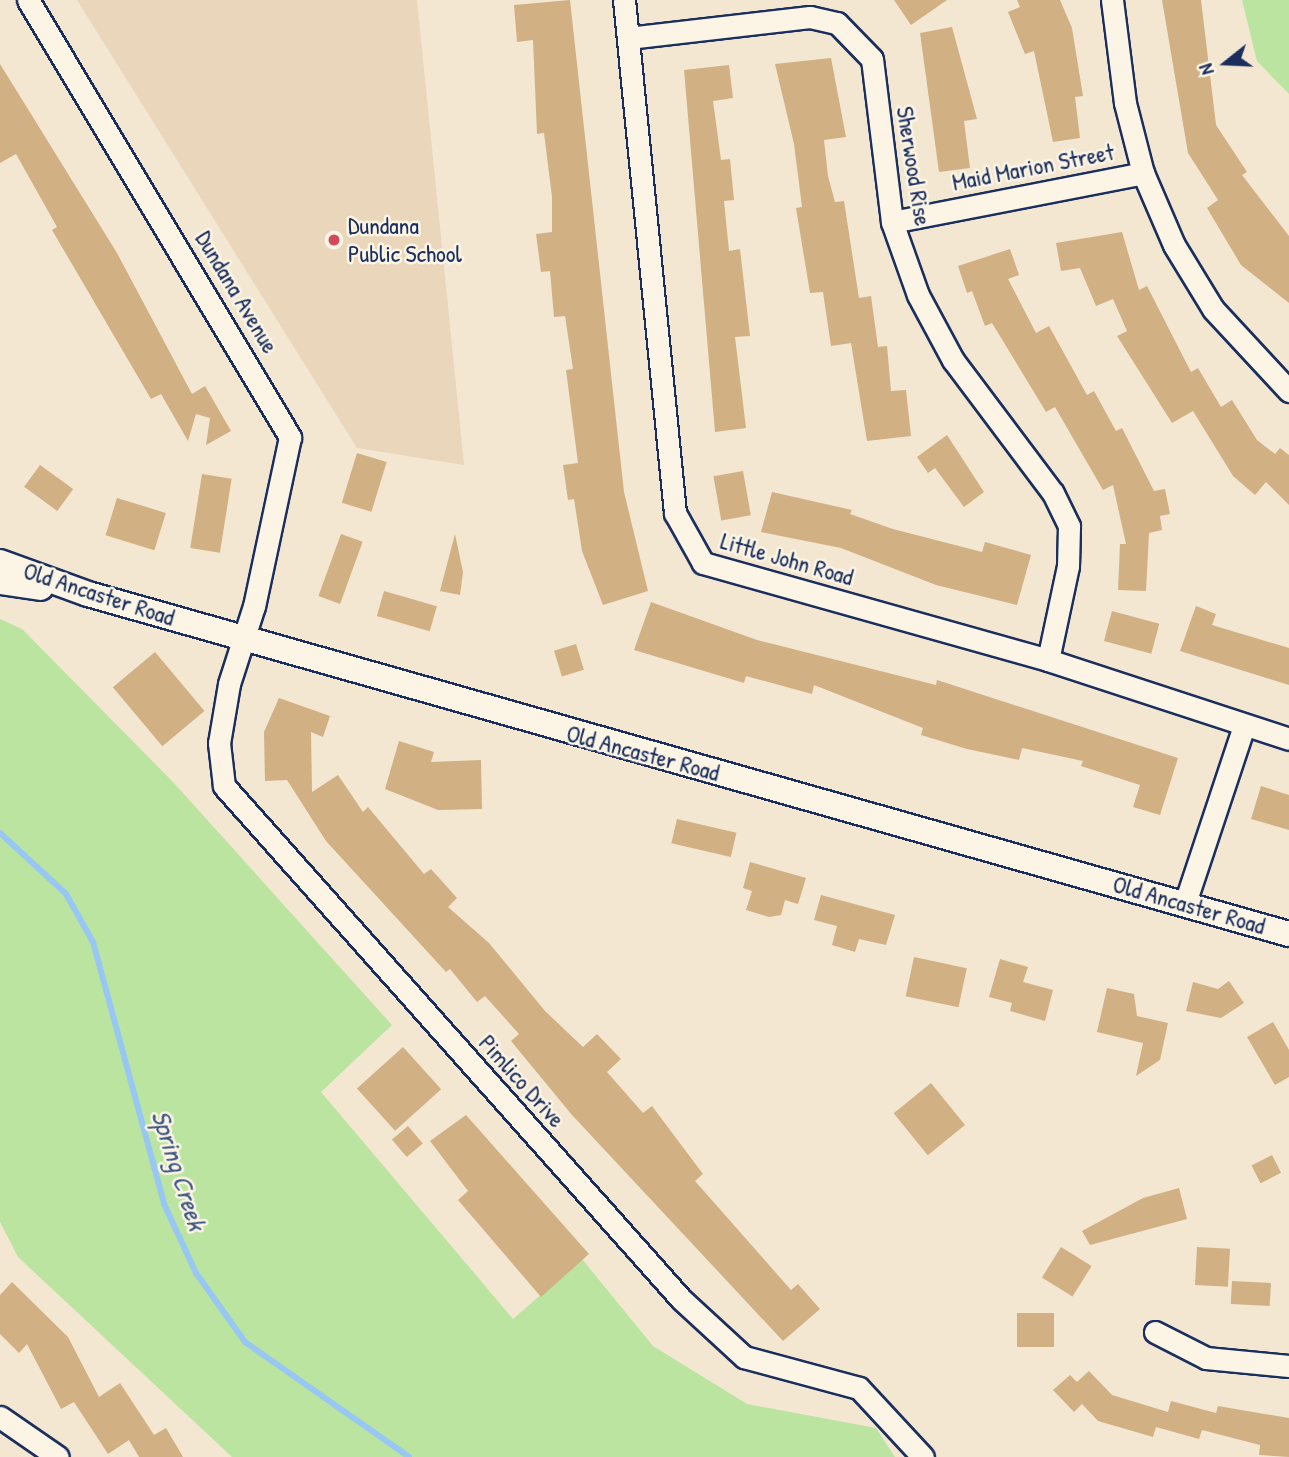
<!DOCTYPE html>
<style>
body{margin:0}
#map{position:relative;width:1289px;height:1457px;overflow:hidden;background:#f3e7d2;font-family:"Patrick Hand",sans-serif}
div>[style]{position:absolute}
.built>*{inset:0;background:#e9d6bb}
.green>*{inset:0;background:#bae4a0}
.stream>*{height:6px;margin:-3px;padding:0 3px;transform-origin:3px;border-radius:3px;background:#98c7f3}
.building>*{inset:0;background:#d1b084;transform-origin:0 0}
.roads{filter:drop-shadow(2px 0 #1b2f5e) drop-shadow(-2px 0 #1b2f5e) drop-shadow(0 2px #1b2f5e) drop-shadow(0 -2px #1b2f5e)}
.minor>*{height:21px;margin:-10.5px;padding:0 10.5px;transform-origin:10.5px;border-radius:10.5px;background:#fcf5e5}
.tertiary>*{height:24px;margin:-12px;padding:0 12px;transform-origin:12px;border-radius:12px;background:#fcf5e5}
.dots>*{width:19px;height:19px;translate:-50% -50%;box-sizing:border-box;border:4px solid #fcf5e5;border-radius:50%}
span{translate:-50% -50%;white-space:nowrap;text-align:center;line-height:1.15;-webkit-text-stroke:5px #fcf5e5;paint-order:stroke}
.street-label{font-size:24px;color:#1b2f5e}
.poi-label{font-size:24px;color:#1b2f5e}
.left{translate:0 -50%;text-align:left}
.water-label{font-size:26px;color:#3a5583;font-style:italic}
.north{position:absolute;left:1191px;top:28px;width:70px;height:70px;-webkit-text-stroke:5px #fcf5e5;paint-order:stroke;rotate:252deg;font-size:19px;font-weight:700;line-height:28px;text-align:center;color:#1b2f5e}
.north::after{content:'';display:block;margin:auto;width:24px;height:32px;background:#1b2f5e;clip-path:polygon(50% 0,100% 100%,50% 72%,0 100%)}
</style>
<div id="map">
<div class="built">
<i style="clip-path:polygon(77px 0,417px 0,464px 465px,357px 448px)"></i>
</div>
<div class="green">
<i style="clip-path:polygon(1242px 0,1289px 0,1289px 94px,1257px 61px)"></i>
<i style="clip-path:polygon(0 619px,22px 629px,173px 782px,392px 1025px,321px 1092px,513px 1319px,582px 1259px,653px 1346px,747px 1404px,876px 1428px,895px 1457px,232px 1457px,18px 1257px,0 1222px)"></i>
</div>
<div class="stream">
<i style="left:0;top:833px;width:90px;rotate:42.7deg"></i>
<i style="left:66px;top:894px;width:55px;rotate:60.6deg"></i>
<i style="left:93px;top:942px;width:271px;rotate:74.8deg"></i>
<i style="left:164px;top:1204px;width:76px;rotate:65.1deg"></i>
<i style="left:196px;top:1273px;width:85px;rotate:54.6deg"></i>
<i style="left:245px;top:1342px;width:200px;rotate:35deg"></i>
</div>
<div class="building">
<i style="clip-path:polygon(570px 0,624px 492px,648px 591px,603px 605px,582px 551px,574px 499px,568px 500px,563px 465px,578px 463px,566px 370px,573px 369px,565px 316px,554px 317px,550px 271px,541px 272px,536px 234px,552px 232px,552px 197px,544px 133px,537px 134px,533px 40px,517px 42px,514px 5px)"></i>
<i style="clip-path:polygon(894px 0,947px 0,911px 25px)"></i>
<i style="clip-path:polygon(1017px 0,1060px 0,1072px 28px,1083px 96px,1075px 97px,1080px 138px,1053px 142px,1034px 51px,1025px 54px,1008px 12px,1020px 7px)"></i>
<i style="clip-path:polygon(1162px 0,1201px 0,1216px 125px,1247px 172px,1242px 175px,1289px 236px,1289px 303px,1241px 265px,1207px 208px,1218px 200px,1188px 153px)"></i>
<i style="clip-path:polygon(952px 27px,977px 119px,964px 121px,970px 168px,939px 172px,920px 33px)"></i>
<i style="clip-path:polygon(831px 58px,846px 137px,824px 140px,828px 176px,835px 202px,844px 201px,859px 298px,871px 296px,878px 347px,887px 346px,891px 391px,906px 390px,911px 436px,867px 441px,851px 343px,831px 346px,823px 292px,810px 293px,796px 208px,802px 207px,794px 144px,775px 64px)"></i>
<i style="clip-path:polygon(0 64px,117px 253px,192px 394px,205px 386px,231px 431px,206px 445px,210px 418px,196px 414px,188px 441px,161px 394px,151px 399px,52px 230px,57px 227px,16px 154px,0 163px)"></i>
<i style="clip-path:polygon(729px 65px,733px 98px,713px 101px,721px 160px,730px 159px,734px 200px,724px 201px,729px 251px,740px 249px,750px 336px,735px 337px,746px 428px,715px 432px,684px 70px)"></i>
<i style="clip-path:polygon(1122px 232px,1139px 290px,1147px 286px,1191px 372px,1198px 368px,1221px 407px,1232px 400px,1257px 440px,1275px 454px,1280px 448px,1289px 455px,1289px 505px,1266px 482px,1255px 495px,1233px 476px,1193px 411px,1172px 423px,1117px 336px,1127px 331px,1113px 299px,1096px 306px,1080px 268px,1061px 271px,1056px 243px)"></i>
<i style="clip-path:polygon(1010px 249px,1019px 275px,1008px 279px,1036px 333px,1049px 326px,1087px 395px,1094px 391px,1116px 431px,1122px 428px,1154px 491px,1165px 489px,1170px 514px,1160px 516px,1162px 530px,1149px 533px,1146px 591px,1118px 590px,1120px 544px,1126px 544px,1113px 485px,1103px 490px,1055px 407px,1046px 412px,992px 323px,985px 326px,972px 291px,967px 293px,958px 266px)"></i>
<i style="clip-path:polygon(947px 435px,984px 492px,964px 507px,935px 468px,928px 473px,917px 457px)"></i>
<i style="left:357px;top:453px;width:31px;height:52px;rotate:17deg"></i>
<i style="left:40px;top:465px;width:41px;height:27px;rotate:36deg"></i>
<i style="left:743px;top:471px;width:45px;height:30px;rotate:80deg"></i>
<i style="left:202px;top:474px;width:30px;height:75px;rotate:9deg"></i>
<i style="clip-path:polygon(772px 492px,852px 510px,850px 514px,893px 529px,982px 552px,985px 542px,1031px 555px,1017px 605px,936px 585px,841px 548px,761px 532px)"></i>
<i style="left:117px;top:498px;width:51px;height:39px;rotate:17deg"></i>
<i style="left:341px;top:534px;width:23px;height:66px;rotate:20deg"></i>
<i style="clip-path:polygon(455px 534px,463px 572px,460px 595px,440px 591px)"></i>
<i style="left:384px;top:591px;width:55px;height:26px;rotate:16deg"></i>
<i style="clip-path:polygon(651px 602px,757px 640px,936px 685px,937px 680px,1178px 758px,1160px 815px,1133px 807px,1140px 785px,1081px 766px,1083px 761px,1022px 748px,1019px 760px,967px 749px,921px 735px,923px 728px,814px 685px,812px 694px,746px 676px,744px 683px,634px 650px)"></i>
<i style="clip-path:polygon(1196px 606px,1216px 614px,1212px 625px,1289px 648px,1289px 685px,1180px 651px)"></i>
<i style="left:1112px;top:611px;width:49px;height:31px;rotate:15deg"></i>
<i style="left:576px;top:644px;width:27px;height:23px;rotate:73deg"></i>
<i style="left:155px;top:652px;width:77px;height:55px;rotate:50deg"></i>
<i style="clip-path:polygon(279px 698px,330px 716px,323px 737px,311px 732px,312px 792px,338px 775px,363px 812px,368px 807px,424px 874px,431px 869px,457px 898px,448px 907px,489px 943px,545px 1011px,583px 1047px,597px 1034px,621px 1059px,607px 1072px,643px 1113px,652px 1106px,703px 1174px,695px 1181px,791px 1290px,798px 1284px,820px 1309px,783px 1341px,572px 1115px,511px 1041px,519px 1034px,485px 996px,477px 1002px,450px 969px,446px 972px,326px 841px,287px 780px,265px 781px,264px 732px)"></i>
<i style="clip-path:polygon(399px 741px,434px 752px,431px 762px,481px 760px,482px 809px,438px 810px,385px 789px)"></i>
<i style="clip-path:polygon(1261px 786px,1289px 795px,1289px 830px,1251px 819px)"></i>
<i style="left:677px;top:819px;width:61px;height:25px;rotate:13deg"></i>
<i style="clip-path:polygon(750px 862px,806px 878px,798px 904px,785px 900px,781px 915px,769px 917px,746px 910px,752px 891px,743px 888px)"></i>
<i style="clip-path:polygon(821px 895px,895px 915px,886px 945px,859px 939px,855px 952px,832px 945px,837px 926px,814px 920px)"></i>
<i style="left:914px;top:957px;width:54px;height:40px;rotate:12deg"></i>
<i style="clip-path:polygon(1000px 959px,1028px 967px,1023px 982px,1053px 990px,1045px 1021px,1010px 1011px,1012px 1003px,989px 997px)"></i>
<i style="clip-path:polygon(1229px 981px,1244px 1003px,1221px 1018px,1186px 1011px,1193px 982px,1218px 989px)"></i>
<i style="clip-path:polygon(1107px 988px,1134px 994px,1137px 1016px,1168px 1023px,1160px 1060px,1136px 1076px,1143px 1043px,1097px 1032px)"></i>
<i style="clip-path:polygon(1273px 1022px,1289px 1050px,1289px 1077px,1275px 1085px,1247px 1037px)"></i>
<i style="left:403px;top:1047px;width:57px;height:62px;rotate:48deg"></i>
<i style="left:931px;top:1083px;width:54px;height:48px;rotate:51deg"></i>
<i style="clip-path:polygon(466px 1115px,589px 1254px,541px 1297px,458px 1200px,468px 1191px,430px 1141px)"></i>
<i style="left:408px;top:1126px;width:23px;height:21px;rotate:50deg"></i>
<i style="left:1272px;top:1155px;width:20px;height:23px;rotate:63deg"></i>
<i style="clip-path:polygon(1179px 1188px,1187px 1219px,1090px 1245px,1082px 1231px,1143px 1198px)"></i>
<i style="left:1061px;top:1247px;width:36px;height:36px;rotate:32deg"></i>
<i style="left:1197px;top:1247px;width:33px;height:38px;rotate:3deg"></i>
<i style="left:1232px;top:1281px;width:39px;height:23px;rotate:3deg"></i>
<i style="clip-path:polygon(12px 1282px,68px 1337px,99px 1397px,120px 1383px,154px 1435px,166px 1428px,183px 1457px,139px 1457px,129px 1440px,108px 1454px,74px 1402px,61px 1409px,27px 1344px,19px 1353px,0 1334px,0 1295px)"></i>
<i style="left:1017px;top:1313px;width:37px;height:34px"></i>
<i style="clip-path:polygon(1089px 1371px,1112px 1395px,1168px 1412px,1171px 1401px,1216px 1413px,1218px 1406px,1289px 1418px,1289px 1457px,1259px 1455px,1260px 1445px,1202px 1430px,1199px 1439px,1156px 1427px,1153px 1437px,1098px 1421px,1082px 1404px,1074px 1412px,1053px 1390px,1070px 1375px,1077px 1382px)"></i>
</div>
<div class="roads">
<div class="minor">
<i style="left:28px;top:0;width:510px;rotate:59.06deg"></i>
<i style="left:290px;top:437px;width:173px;rotate:102deg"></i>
<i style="left:254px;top:606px;width:82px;rotate:107.8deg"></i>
<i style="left:229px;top:684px;width:60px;rotate:99.6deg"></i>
<i style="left:219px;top:743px;width:43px;rotate:83.4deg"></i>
<i style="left:224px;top:786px;width:687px;rotate:48.3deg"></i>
<i style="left:681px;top:1299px;width:86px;rotate:42.6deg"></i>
<i style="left:744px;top:1357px;width:119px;rotate:15.1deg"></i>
<i style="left:859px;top:1388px;width:94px;rotate:47.2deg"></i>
<i style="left:624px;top:0;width:516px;rotate:84.32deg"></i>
<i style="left:675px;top:513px;width:57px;rotate:60.8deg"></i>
<i style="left:703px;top:563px;width:358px;rotate:15.7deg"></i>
<i style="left:1048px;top:660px;width:254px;rotate:18.1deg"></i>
<i style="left:1112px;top:0;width:104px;rotate:82.8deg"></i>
<i style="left:1125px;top:103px;width:72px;rotate:75.6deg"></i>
<i style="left:1143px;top:173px;width:78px;rotate:66.7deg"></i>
<i style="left:1174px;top:245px;width:75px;rotate:58.6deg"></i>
<i style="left:1213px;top:309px;width:112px;rotate:47.2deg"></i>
<i style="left:628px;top:38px;width:183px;rotate:-6.6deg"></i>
<i style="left:810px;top:17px;width:28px;rotate:13deg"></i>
<i style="left:837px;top:23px;width:50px;rotate:45.8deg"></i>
<i style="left:872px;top:59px;width:164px;rotate:83deg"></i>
<i style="left:892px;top:222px;width:77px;rotate:70.4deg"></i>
<i style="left:918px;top:295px;width:74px;rotate:61.7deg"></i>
<i style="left:953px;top:360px;width:166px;rotate:53.1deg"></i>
<i style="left:1053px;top:493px;width:37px;rotate:64deg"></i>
<i style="left:1069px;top:526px;width:40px;rotate:91.4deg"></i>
<i style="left:1068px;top:566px;width:96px;rotate:102deg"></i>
<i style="left:892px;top:222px;width:256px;rotate:-11deg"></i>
<i style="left:1185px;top:903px;width:187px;rotate:-71.6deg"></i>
<i style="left:1155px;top:1332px;width:57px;rotate:27deg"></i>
<i style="left:1206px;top:1358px;width:83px;rotate:5.5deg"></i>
<i style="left:0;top:1417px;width:70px;rotate:34.6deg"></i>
</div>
<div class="tertiary">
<i style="left:0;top:562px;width:94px;rotate:20deg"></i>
<i style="left:88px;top:594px;width:1248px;rotate:15.81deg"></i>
<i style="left:0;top:582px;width:41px;rotate:8.3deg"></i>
</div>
</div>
<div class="dots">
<i style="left:334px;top:240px;background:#d1495b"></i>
</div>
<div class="street-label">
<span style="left:914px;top:166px;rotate:81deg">Sherwood Rise</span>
<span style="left:1033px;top:167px;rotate:-11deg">Maid Marion Street</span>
<span style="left:237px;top:292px;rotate:59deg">Dundana Avenue</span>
<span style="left:787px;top:559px;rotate:16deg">Little John Road</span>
<span style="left:99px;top:594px;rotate:18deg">Old Ancaster Road</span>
<span style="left:643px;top:753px;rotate:15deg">Old Ancaster Road</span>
<span style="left:1189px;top:905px;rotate:16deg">Old Ancaster Road</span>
<span style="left:522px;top:1081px;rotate:48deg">Pimlico Drive</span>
</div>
<div class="poi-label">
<span class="left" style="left:348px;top:240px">Dundana<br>Public School</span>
</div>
<div class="water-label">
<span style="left:179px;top:1170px;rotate:72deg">Spring Creek</span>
</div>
<div class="north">N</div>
</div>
